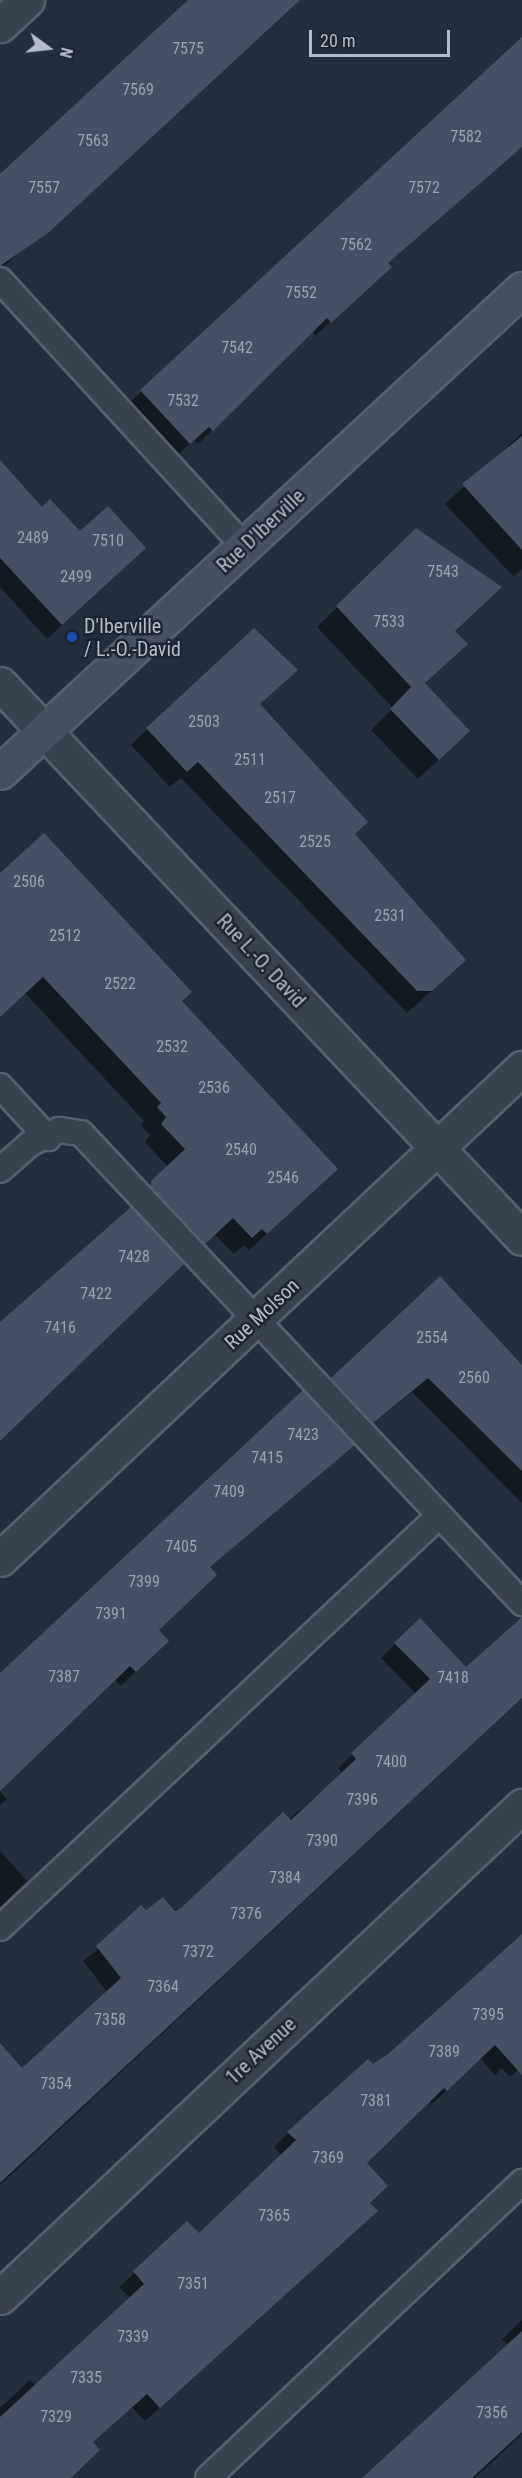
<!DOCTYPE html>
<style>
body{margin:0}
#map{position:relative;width:522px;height:2478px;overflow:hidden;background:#242f3e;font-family:"Roboto Condensed",sans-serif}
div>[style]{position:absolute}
.shadow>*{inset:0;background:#0007}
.building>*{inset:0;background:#455162}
.roads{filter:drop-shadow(2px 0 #565f6c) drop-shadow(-2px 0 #565f6c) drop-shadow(0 2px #565f6c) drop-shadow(0 -2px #565f6c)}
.service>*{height:24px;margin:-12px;padding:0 12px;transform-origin:12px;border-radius:12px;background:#38414e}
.minor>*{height:33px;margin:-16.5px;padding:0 16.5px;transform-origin:16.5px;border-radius:16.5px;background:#38414e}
.secondary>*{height:33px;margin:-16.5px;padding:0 16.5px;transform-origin:16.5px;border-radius:16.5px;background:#465061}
.dots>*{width:16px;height:16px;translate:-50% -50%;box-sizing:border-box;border:3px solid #1d2633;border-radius:50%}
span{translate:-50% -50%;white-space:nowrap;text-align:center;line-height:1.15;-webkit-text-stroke:5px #1d2633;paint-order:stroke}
.number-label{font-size:16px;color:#98a1af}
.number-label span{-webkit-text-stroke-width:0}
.street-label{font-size:20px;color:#b4bcc9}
.poi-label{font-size:20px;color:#b4bcc9}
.left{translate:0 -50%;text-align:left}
.north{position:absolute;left:18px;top:18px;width:60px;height:60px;-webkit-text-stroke:4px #1d2633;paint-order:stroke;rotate:105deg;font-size:16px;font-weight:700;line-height:24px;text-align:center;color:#b4bcc9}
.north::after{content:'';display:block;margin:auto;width:21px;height:27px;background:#b4bcc9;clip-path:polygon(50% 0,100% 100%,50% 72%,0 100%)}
.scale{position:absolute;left:309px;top:30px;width:141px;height:27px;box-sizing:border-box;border:3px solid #b4bcc9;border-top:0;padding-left:8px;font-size:18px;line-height:21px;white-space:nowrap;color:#b4bcc9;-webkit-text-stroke:4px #1d2633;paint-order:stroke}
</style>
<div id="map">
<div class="shadow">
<i style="clip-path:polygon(191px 0,296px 0,0 270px,0 176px)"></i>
<i style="clip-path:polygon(522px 39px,522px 140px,508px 158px,387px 264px,316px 336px,312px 331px,198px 444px,194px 440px,175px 458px,127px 405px)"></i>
<i style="clip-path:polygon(522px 433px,522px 569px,514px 577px,445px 504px)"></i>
<i style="clip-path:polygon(0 463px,42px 509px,130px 562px,47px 639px,0 587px)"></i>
<i style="clip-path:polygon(415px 531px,446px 663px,424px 684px,449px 750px,418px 779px,371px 730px,393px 708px,317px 627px)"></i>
<i style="clip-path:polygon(147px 729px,354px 835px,448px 976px,407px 1013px,181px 778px,170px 787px,131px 745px)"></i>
<i style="clip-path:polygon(0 875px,180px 1001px,319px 1186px,249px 1250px,244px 1245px,234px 1254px,214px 1234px,186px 1260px,134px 1199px,168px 1167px,145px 1142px,150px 1135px,141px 1125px,144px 1121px,25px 993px,0 1016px)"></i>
<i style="clip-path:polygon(440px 1278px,522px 1366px,522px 1503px,412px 1392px,356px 1437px,317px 1395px)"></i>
<i style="clip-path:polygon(353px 1445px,209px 1568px,158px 1631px,167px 1641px,121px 1686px,115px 1679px,0 1790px,0 1676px)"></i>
<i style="clip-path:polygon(518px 1620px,522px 1698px,0 2185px,0 2066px,22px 2070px,107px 1992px,83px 1961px,145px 1912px,181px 1909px,343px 1774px,338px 1768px,416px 1694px,381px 1658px,395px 1644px,466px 1669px)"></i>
<i style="clip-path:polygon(0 1791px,7px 1799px,0 1805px)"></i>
<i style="clip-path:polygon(0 1851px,27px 1881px,0 1907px)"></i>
<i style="clip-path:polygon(522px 1934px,522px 2066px,510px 2077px,502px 2068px,495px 2075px,480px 2058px,432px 2104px,429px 2101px,365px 2163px,368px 2203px,362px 2225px,145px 2421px,132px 2407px,91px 2443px,69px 2478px,0 2478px,0 2408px,30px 2380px,36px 2386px,131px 2299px,119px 2287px,187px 2223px,199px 2235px,282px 2155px,274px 2147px,288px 2133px,388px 2057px)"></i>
<i style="clip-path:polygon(522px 2320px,522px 2434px,475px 2478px,363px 2478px,509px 2346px,502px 2339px)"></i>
</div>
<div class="building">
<i style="clip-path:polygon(188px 0,300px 0,48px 233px,0 266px,0 174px)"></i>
<i style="clip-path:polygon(522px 37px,522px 147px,388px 263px,392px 267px,331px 323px,327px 318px,213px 431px,209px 427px,190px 444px,140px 390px)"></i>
<i style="clip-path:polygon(522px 436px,522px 550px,462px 484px)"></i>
<i style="clip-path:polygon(0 460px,42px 507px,50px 499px,80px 531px,108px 506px,146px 548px,62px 625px,0 558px)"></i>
<i style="clip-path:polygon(416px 528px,502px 587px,455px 631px,468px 644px,425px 683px,470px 731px,439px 760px,390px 709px,411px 687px,336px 606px)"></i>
<i style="clip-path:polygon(254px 628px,298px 670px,260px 704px,368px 822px,355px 834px,466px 960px,432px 991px,417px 991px,198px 762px,187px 772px,146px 728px)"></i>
<i style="clip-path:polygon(44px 833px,192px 992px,182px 1001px,338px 1169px,267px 1234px,262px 1229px,252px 1238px,233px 1218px,205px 1244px,151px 1187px,151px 1181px,185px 1149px,161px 1124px,166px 1117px,157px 1107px,161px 1103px,43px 977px,0 1017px,0 873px)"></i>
<i style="clip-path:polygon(131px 1207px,184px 1264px,0 1441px,0 1322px)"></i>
<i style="clip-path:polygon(440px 1276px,522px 1365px,522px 1471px,428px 1378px,373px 1423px,331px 1378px)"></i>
<i style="clip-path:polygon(303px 1390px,355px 1445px,210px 1567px,217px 1575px,159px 1630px,169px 1641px,136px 1672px,130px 1666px,0 1791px,0 1673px)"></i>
<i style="clip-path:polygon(522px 1617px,522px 1698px,0 2183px,0 2043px,22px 2068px,121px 1978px,96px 1946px,141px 1905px,146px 1910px,163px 1897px,175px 1911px,181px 1908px,283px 1812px,291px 1820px,356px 1759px,351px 1753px,430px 1679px,394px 1643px,420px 1618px,466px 1667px)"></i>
<i style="clip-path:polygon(522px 1934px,522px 2075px,495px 2045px,447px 2091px,444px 2088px,367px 2163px,388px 2186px,370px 2203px,378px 2211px,160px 2408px,147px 2394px,93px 2442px,100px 2450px,71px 2478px,0 2478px,0 2417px,144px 2284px,133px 2271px,187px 2221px,199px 2233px,296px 2140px,287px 2132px,368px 2059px,373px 2064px,387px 2055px)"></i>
<i style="clip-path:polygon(522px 2331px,522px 2432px,472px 2478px,362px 2478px)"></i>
</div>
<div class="roads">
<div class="service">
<i style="left:0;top:280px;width:361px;rotate:47.5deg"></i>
<i style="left:0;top:1086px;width:71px;rotate:47.3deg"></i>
<i style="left:0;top:1170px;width:41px;rotate:-41.1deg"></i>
<i style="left:31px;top:1143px;width:31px;rotate:-25deg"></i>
<i style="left:59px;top:1130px;width:22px;rotate:8deg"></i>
<i style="left:81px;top:1133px;width:645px;rotate:46.82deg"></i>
<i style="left:0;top:1928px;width:603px;rotate:-43.19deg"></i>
<i style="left:208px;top:2478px;width:432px;rotate:-43.3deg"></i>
</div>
<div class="minor">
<i style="left:0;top:25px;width:37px;rotate:-43deg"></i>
<i style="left:0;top:684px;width:761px;rotate:46.7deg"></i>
<i style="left:0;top:1559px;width:717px;rotate:-43.25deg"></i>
<i style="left:0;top:2297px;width:717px;rotate:-43.25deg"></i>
</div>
<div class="secondary">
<i style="left:0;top:772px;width:711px;rotate:-42.78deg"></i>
</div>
</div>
<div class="dots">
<i style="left:72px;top:637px;background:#1a4fb4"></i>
</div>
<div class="number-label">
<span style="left:188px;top:49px">7575</span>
<span style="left:138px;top:90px">7569</span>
<span style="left:466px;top:137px">7582</span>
<span style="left:93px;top:141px">7563</span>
<span style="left:44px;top:188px">7557</span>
<span style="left:424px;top:188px">7572</span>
<span style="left:356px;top:245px">7562</span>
<span style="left:301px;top:293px">7552</span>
<span style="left:237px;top:348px">7542</span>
<span style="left:183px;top:401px">7532</span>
<span style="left:33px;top:538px">2489</span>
<span style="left:108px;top:541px">7510</span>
<span style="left:443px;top:572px">7543</span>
<span style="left:76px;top:577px">2499</span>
<span style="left:389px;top:622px">7533</span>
<span style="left:204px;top:722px">2503</span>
<span style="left:250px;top:760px">2511</span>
<span style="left:280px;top:798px">2517</span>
<span style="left:315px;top:842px">2525</span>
<span style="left:29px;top:882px">2506</span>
<span style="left:390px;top:916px">2531</span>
<span style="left:65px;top:936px">2512</span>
<span style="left:120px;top:984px">2522</span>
<span style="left:172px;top:1047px">2532</span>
<span style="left:214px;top:1088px">2536</span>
<span style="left:241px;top:1150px">2540</span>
<span style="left:283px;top:1178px">2546</span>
<span style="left:134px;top:1257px">7428</span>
<span style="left:96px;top:1294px">7422</span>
<span style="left:60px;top:1328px">7416</span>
<span style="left:432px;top:1338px">2554</span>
<span style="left:474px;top:1378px">2560</span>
<span style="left:303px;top:1435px">7423</span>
<span style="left:267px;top:1458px">7415</span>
<span style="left:229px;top:1492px">7409</span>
<span style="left:181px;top:1547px">7405</span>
<span style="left:144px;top:1582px">7399</span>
<span style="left:111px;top:1614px">7391</span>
<span style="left:64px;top:1677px">7387</span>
<span style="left:453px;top:1678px">7418</span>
<span style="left:391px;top:1762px">7400</span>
<span style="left:362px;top:1800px">7396</span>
<span style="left:322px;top:1841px">7390</span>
<span style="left:285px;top:1878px">7384</span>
<span style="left:246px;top:1914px">7376</span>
<span style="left:198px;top:1952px">7372</span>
<span style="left:163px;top:1987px">7364</span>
<span style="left:488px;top:2015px">7395</span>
<span style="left:110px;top:2020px">7358</span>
<span style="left:444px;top:2052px">7389</span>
<span style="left:56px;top:2084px">7354</span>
<span style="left:376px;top:2101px">7381</span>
<span style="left:328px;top:2158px">7369</span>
<span style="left:274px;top:2216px">7365</span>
<span style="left:193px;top:2284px">7351</span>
<span style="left:133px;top:2337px">7339</span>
<span style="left:86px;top:2378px">7335</span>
<span style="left:492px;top:2413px">7356</span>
<span style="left:56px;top:2417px">7329</span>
</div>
<div class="street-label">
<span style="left:261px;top:531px;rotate:-43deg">Rue D'Iberville</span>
<span style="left:261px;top:961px;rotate:47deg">Rue L.-O. David</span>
<span style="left:262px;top:1314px;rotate:-43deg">Rue Molson</span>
<span style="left:261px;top:2051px;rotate:-43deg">1re Avenue</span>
</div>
<div class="poi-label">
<span class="left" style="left:84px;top:638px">D'Iberville<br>/ L.-O.-David</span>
</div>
<div class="north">N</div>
<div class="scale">20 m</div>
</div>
